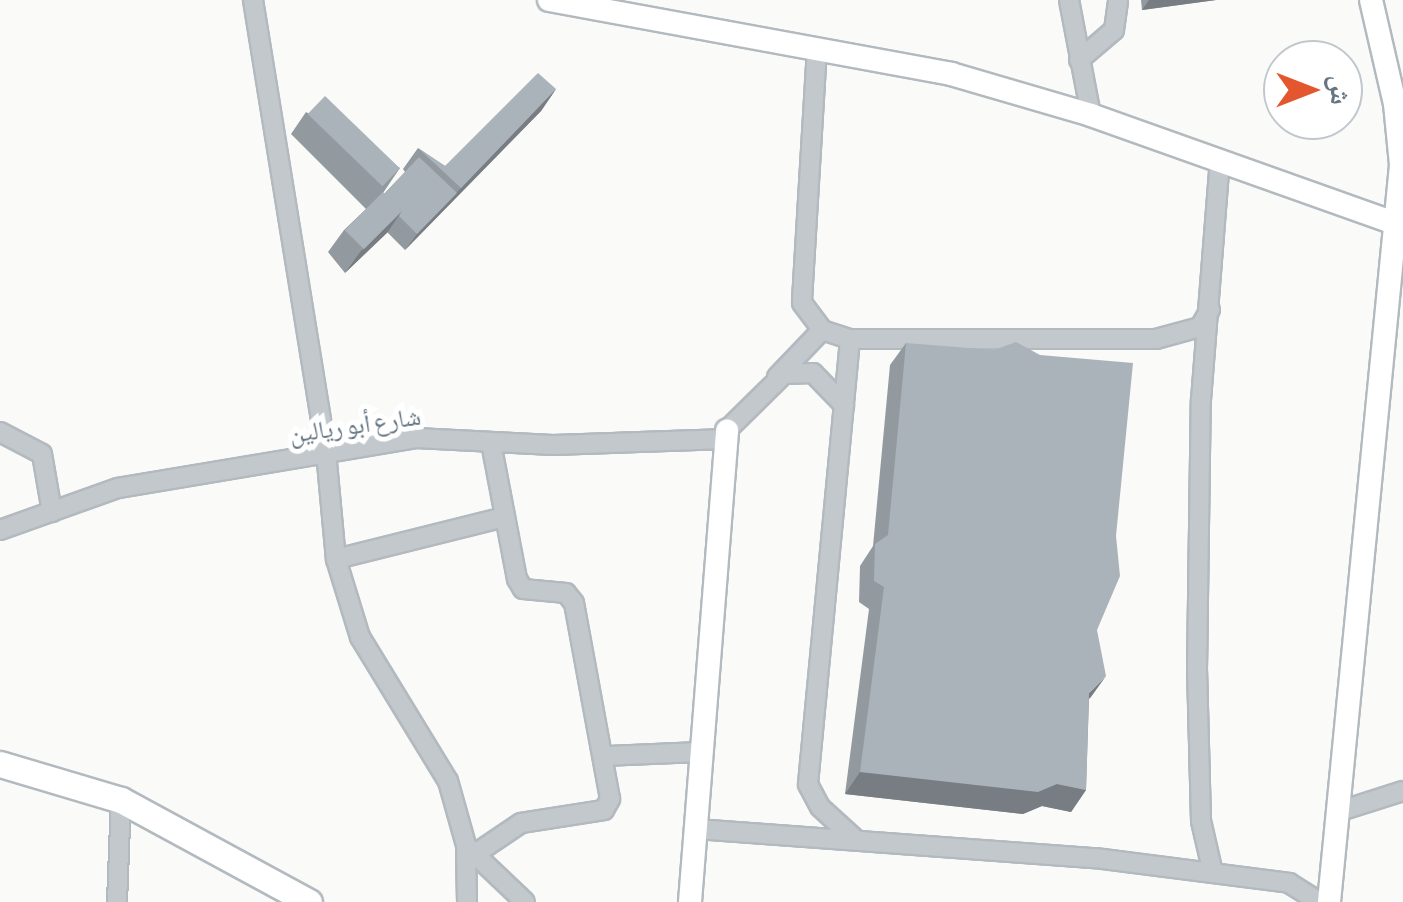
<!DOCTYPE html>
<meta charset="utf-8">
<style>
body{margin:0}
#map{position:relative;width:1403px;height:902px;overflow:hidden;background:#fafaf8;font-family:"Asap Condensed","Noto Naskh Arabic",sans-serif}
div>[style]{position:absolute}
.roads{filter:drop-shadow(2px 0 #b3babf) drop-shadow(-2px 0 #b3babf) drop-shadow(0 2px #b3babf) drop-shadow(0 -2px #b3babf)}
.street>*{height:18px;margin:-9px;padding:0 9px;transform-origin:9px;border-radius:9px;background:#c3c8cc}
.secondary>*{height:22px;margin:-11px;padding:0 11px;transform-origin:11px;border-radius:11px;background:#fff}
.primary>*{height:25px;margin:-12.5px;padding:0 12.5px;transform-origin:12.5px;border-radius:12.5px;background:#fff}
.wall>*{inset:0;background:#929a9f}
.shaded-wall>*{inset:0;background:#777d82}
.building>*{inset:0;background:#aab3b9;transform-origin:0 0}
span{translate:-50% -50%;white-space:nowrap;text-align:center;line-height:1.15;-webkit-text-stroke:10px #fff;paint-order:stroke}
.street-label{font-size:25px;color:#657683}
.north{position:absolute;left:1263px;top:40px;width:100px;height:100px;box-sizing:border-box;background:#fff;border:2px solid #c1c8cd;border-radius:50%;rotate:90deg;font-size:28px;font-weight:700;line-height:40px;text-align:center;color:#657683}
.north::after{content:'';display:block;margin:auto;width:35px;height:45px;background:#e4572e;clip-path:polygon(50% 0,100% 100%,50% 72%,0 100%)}
</style>
<div id="map">
<div class="roads">
<div class="street">
<i style="left:253px;top:0;width:458px;rotate:80.8deg"></i>
<i style="left:326px;top:452px;width:107px;rotate:84.7deg"></i>
<i style="left:336px;top:559px;width:82px;rotate:72.9deg"></i>
<i style="left:360px;top:637px;width:169px;rotate:58.6deg"></i>
<i style="left:448px;top:781px;width:66px;rotate:74.3deg"></i>
<i style="left:466px;top:845px;width:57px;rotate:89deg"></i>
<i style="left:1069px;top:0;width:117px;rotate:79.2deg"></i>
<i style="left:817px;top:48px;width:255px;rotate:93.4deg"></i>
<i style="left:802px;top:303px;width:34px;rotate:53deg"></i>
<i style="left:822px;top:330px;width:29px;rotate:18deg"></i>
<i style="left:1079px;top:60px;width:46px;rotate:-40.6deg"></i>
<i style="left:1114px;top:30px;width:30px;rotate:-82deg"></i>
<i style="left:777px;top:377px;width:65px;rotate:-46.2deg"></i>
<i style="left:727px;top:430px;width:80px;rotate:-44.5deg"></i>
<i style="left:784px;top:374px;width:29px;rotate:-2deg"></i>
<i style="left:813px;top:373px;width:45px;rotate:45.9deg"></i>
<i style="left:0;top:432px;width:47px;rotate:27.6deg"></i>
<i style="left:42px;top:454px;width:59px;rotate:80.2deg"></i>
<i style="left:0;top:530px;width:125px;rotate:-19.6deg"></i>
<i style="left:118px;top:488px;width:302px;rotate:-9.5deg"></i>
<i style="left:416px;top:438px;width:137px;rotate:2.9deg"></i>
<i style="left:553px;top:445px;width:174px;rotate:-2deg"></i>
<i style="left:336px;top:559px;width:174px;rotate:-14deg"></i>
<i style="left:606px;top:756px;width:96px;rotate:-2.4deg"></i>
<i style="left:1337px;top:812px;width:69px;rotate:-17.7deg"></i>
<i style="left:696px;top:829px;width:400px;rotate:4.2deg"></i>
<i style="left:1095px;top:858px;width:196px;rotate:7.3deg"></i>
<i style="left:1289px;top:883px;width:36px;rotate:32deg"></i>
<i style="left:855px;top:839px;width:47px;rotate:-137.6deg"></i>
<i style="left:820px;top:807px;width:26px;rotate:-118deg"></i>
<i style="left:808px;top:784px;width:447px;rotate:-84.6deg"></i>
<i style="left:850px;top:339px;width:306px"></i>
<i style="left:1156px;top:339px;width:46px;rotate:-15.3deg"></i>
<i style="left:1200px;top:327px;width:20px;rotate:-60deg"></i>
<i style="left:466px;top:846px;width:81px;rotate:43.5deg"></i>
<i style="left:475px;top:854px;width:55px;rotate:-34deg"></i>
<i style="left:521px;top:823px;width:84px;rotate:-8.9deg"></i>
<i style="left:604px;top:810px;width:13px;rotate:-61deg"></i>
<i style="left:610px;top:799px;width:199px;rotate:-100.4deg"></i>
<i style="left:574px;top:603px;width:13px;rotate:-129deg"></i>
<i style="left:566px;top:593px;width:43px;rotate:-174.7deg"></i>
<i style="left:523px;top:589px;width:12px;rotate:-121deg"></i>
<i style="left:517px;top:579px;width:138px;rotate:-100.8deg"></i>
<i style="left:1213px;top:873px;width:53px;rotate:-103deg"></i>
<i style="left:1201px;top:821px;width:151px;rotate:-91.5deg"></i>
<i style="left:1197px;top:670px;width:270px;rotate:-89.2deg"></i>
<i style="left:1201px;top:400px;width:240px;rotate:-85.5deg"></i>
<i style="left:117px;top:902px;width:102px;rotate:-87.8deg"></i>
</div>
<div class="secondary">
<i style="left:549px;top:0;width:409px;rotate:10.4deg"></i>
<i style="left:951px;top:74px;width:146px;rotate:16.3deg"></i>
<i style="left:1091px;top:115px;width:331px;rotate:19.6deg"></i>
<i style="left:690px;top:902px;width:473px;rotate:-85.5deg"></i>
<i style="left:1329px;top:902px;width:741px;rotate:-84.42deg"></i>
<i style="left:1401px;top:165px;width:61px;rotate:-95.6deg"></i>
<i style="left:1395px;top:104px;width:107px;rotate:-103deg"></i>
</div>
<div class="primary">
<i style="left:0;top:764px;width:126px;rotate:16.6deg"></i>
<i style="left:121px;top:800px;width:214px;rotate:28.5deg"></i>
</div>
</div>
<div class="wall">
<i style="clip-path:polygon(1141px 0,1216px 0,1142px 10px)"></i>
<i style="clip-path:polygon(556px 89px,541px 111px,405px 250px,387px 232px,345px 273px,328px 252px,344px 230px,366px 209px,291px 134px,306px 112px,400px 168px,383px 193px,384px 194px,405px 172px,403px 169px,418px 148px,445px 166px)"></i>
<i style="clip-path:polygon(906px 343px,1097px 630px,1089px 699px,1086px 790px,1071px 812px,1042px 806px,1023px 814px,845px 794px,869px 609px,859px 602px,860px 566px,873px 546px,890px 365px)"></i>
</div>
<div class="shaded-wall">
<i style="clip-path:polygon(1149px 0,1216px 0,1142px 10px)"></i>
<i style="clip-path:polygon(556px 89px,541px 111px,405px 250px,417px 234px)"></i>
<i style="clip-path:polygon(402px 211px,387px 233px,345px 273px,360px 252px)"></i>
<i style="clip-path:polygon(1106px 676px,1091px 697px,1074px 714px,1089px 693px)"></i>
<i style="clip-path:polygon(860px 772px,1057px 784px,1086px 790px,1071px 812px,1042px 806px,1023px 814px,845px 794px)"></i>
</div>
<div class="building">
<i style="clip-path:polygon(538px 73px,556px 89px,461px 188px,418px 148px,445px 166px)"></i>
<i style="left:325px;top:96px;width:104px;height:25px;rotate:44deg"></i>
<i style="clip-path:polygon(419px 157px,457px 193px,417px 234px,399px 216px,402px 211px,384px 194px)"></i>
<i style="left:383px;top:192px;width:27px;height:54px;rotate:45deg"></i>
<i style="clip-path:polygon(1016px 342px,1040px 355px,1133px 363px,1116px 536px,1120px 576px,1097px 630px,1106px 676px,1089px 693px,1086px 790px,1057px 784px,1038px 792px,860px 772px,884px 587px,874px 581px,875px 544px,888px 535px,906px 343px,994px 350px)"></i>
</div>
<div class="street-label">
<span style="left:355px;top:425px;rotate:-8deg">شارع أبو ريالين</span>
</div>
<div class="north">ش</div>
</div>
